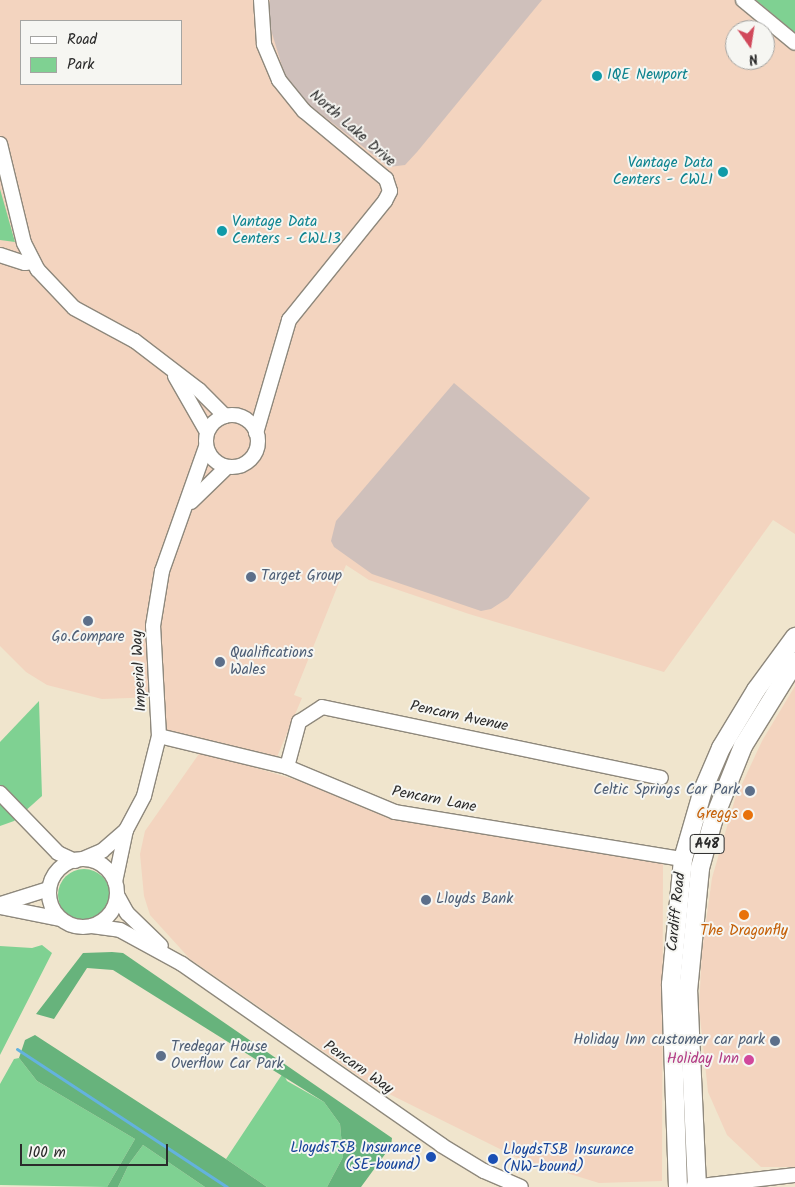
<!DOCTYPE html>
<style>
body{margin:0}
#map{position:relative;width:795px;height:1187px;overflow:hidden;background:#f0e5cd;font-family:Kalam,sans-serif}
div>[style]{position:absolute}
.built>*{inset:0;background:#f3d4bf}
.industrial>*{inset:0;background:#cfc0bb}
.green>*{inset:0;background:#7fd192}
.round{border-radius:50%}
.forest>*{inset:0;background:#67b37c}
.stream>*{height:3px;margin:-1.5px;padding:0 1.5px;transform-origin:1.5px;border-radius:1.5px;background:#64b2de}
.roads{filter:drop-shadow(1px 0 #8e887c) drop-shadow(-1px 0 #8e887c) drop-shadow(0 1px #8e887c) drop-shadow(0 -1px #8e887c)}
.minor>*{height:14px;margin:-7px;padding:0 7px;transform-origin:7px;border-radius:7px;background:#fff}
.minor>.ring{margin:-7px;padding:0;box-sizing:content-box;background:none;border:14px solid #fff;border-radius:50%}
.major>*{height:18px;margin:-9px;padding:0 9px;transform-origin:9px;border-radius:9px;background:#fff}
.dots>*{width:14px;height:14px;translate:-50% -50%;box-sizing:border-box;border:2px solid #f6f6f2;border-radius:50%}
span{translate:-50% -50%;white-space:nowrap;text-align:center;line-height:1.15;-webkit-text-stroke:4px #f6f6f2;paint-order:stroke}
.shield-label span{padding:1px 4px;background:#f6f6f2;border:1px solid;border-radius:4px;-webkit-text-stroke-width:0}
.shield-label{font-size:14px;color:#2b2b2b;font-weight:700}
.culture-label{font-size:15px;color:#0d838f}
.left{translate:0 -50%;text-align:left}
.right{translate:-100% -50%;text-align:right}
.street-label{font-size:15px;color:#2b2b2b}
.service-label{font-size:15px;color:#4e5e75}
.food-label{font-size:15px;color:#c56008}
.hotel-label{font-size:15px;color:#b23c85}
.transit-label{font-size:15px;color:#164399}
.legend{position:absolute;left:20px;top:20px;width:162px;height:65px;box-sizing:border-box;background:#f6f6f2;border:1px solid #a5a5a2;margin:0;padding:6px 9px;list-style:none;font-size:15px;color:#2b2b2b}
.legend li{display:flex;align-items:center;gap:10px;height:25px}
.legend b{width:25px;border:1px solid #a5a5a2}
.north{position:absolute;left:725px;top:20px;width:50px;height:50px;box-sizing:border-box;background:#f6f6f2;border:1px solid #a5a5a2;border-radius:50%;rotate:167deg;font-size:14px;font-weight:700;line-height:20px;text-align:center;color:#2b2b2b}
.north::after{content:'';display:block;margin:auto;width:18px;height:22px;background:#d1495b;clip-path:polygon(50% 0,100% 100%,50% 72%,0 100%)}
.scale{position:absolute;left:20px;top:1144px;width:148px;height:22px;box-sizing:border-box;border:2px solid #2b2b2b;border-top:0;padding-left:6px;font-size:15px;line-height:18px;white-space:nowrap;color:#2b2b2b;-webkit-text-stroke:4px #f6f6f2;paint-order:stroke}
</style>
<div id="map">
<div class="built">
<i style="clip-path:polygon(evenodd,0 0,795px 0,795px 534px,773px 520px,664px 672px,469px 614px,369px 580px,346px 565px,294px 695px,302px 698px,274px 764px,159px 736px,158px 697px,102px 699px,47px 685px,26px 672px,0 646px,0 0,21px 21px,181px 21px,181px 84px,21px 84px,21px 21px,0 0,735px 30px,765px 30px,765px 60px,735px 60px,735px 30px)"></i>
<i style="clip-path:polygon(795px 686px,795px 1167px,761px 1167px,727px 1135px,708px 1092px,699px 1008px,702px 951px,712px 878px,735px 799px,762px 741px)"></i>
<i style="clip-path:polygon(201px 751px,339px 793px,393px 817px,663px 861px,662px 1181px,599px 1183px,518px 1158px,373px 1086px,190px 959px,150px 915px,144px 896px,140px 854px,145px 831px)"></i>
</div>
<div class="industrial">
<i style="clip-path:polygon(270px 0,542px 0,417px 152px,405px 165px,389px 167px,303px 100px,285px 76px,268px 20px)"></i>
<i style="clip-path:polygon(454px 383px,590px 498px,508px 598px,491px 609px,481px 611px,372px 574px,334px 547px,331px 541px,336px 521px)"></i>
</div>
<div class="green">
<i style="clip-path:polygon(756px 0,795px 0,795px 33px)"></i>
<i style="clip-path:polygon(0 189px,15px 242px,0 240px)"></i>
<i style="clip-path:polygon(39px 701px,42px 796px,14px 821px,0 826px,0 742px)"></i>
<i class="round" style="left:58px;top:869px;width:52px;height:52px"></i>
<i style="clip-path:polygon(42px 945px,52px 953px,0 1055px,0 946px,32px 948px)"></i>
<i style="clip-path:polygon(19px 1058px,37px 1081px,135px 1139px,107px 1187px,0 1185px,0 1084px,14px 1059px)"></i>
<i style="clip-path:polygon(283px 1073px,287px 1081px,324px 1102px,340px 1124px,343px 1157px,327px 1187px,267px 1187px,226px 1159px)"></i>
<i style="clip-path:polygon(143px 1145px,205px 1187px,118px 1187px,129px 1164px)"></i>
</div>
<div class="forest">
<i style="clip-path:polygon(112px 952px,123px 953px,392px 1138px,391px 1146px,361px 1187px,327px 1187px,343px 1157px,340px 1124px,324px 1102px,113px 970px,87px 968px,54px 1019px,36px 1014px,83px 953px)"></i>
<i style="clip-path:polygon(35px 1035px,226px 1159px,267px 1187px,205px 1187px,143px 1145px,129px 1164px,118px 1187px,107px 1187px,135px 1139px,37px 1081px,19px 1058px,25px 1040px)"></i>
</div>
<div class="stream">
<i style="left:17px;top:1049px;width:251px;rotate:33.3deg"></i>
</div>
<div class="roads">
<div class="minor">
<i style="left:743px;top:0;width:67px;rotate:39.6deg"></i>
<i style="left:0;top:144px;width:102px;rotate:76.4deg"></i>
<i style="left:24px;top:243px;width:30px;rotate:63deg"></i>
<i style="left:38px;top:270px;width:52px;rotate:46.5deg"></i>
<i style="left:74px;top:308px;width:69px;rotate:28.4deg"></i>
<i style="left:135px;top:341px;width:81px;rotate:37.4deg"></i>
<i style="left:199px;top:390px;width:37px;rotate:45deg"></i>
<i style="left:0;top:255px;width:26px;rotate:18deg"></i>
<i style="left:25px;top:263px;width:8px;rotate:-7deg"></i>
<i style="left:175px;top:376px;width:64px;rotate:60.3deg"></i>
<i class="ring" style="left:206px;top:415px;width:38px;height:38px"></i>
<i style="left:256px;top:433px;width:118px;rotate:-73.7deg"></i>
<i style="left:289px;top:320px;width:153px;rotate:-51.1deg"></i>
<i style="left:385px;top:201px;width:11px;rotate:-63deg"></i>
<i style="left:390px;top:191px;width:13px;rotate:-108deg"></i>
<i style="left:386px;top:179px;width:107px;rotate:-140.3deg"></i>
<i style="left:304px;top:111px;width:40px;rotate:-129deg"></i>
<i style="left:279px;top:80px;width:39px;rotate:-113deg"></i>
<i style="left:264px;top:44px;width:44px;rotate:-93.9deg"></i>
<i style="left:191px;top:502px;width:50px;rotate:-44.2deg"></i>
<i style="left:159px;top:736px;width:132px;rotate:13.6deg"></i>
<i style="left:287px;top:767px;width:117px;rotate:22.6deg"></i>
<i style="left:395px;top:812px;width:292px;rotate:9.3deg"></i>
<i style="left:287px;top:767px;width:47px;rotate:-75.1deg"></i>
<i style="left:299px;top:722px;width:27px;rotate:-33deg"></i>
<i style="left:322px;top:707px;width:346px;rotate:11.8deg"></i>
<i style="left:0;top:793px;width:83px;rotate:46deg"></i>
<i style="left:58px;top:853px;width:19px;rotate:25deg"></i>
<i style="left:83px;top:859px;width:21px;rotate:-23deg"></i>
<i style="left:102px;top:851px;width:32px;rotate:-41deg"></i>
<i class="ring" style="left:49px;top:859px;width:54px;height:54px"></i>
<i style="left:115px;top:882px;width:53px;rotate:-78.1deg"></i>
<i style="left:126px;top:830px;width:38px;rotate:-62deg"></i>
<i style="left:144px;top:796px;width:62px;rotate:-76deg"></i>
<i style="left:159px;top:736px;width:110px;rotate:-93.1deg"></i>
<i style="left:153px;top:626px;width:56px;rotate:-80.7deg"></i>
<i style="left:162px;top:571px;width:132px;rotate:-70.5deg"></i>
<i style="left:117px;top:895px;width:21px;rotate:61deg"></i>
<i style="left:127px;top:913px;width:47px;rotate:44.1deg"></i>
<i style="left:1px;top:904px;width:50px;rotate:-17.4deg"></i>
<i style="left:0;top:907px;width:61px;rotate:11.3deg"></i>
<i style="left:92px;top:926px;width:28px;rotate:8deg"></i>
<i style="left:120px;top:930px;width:71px;rotate:28.7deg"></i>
<i style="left:182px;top:964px;width:316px;rotate:34.9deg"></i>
<i style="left:441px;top:1145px;width:50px;rotate:31.2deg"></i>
<i style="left:484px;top:1171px;width:40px;rotate:23.4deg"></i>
<i style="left:693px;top:1187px;width:103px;rotate:-6.7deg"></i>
</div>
<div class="major">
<i style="left:678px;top:1187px;width:203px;rotate:-92deg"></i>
<i style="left:671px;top:984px;width:126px;rotate:-84.5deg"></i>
<i style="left:683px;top:859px;width:72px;rotate:-73.8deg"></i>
<i style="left:703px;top:790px;width:46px;rotate:-66.8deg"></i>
<i style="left:721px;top:748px;width:68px;rotate:-58.9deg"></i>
<i style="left:756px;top:690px;width:66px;rotate:-53.7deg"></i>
<i style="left:697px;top:1187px;width:196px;rotate:-92.6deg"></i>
<i style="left:688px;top:991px;width:124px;rotate:-84.4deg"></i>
<i style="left:700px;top:868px;width:49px;rotate:-74.5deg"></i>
<i style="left:713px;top:821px;width:81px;rotate:-68.2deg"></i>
<i style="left:743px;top:746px;width:99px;rotate:-58.2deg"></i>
</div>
</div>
<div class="dots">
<i style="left:597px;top:76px;background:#0f9aa8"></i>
<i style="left:723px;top:172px;background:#0f9aa8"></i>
<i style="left:222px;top:231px;background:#0f9aa8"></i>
<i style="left:251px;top:577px;background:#5c6f8a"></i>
<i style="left:88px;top:621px;background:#5c6f8a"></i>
<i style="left:220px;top:662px;background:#5c6f8a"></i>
<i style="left:750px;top:791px;background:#5c6f8a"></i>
<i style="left:748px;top:815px;background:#e8710a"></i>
<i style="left:426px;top:900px;background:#5c6f8a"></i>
<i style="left:744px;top:915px;background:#e8710a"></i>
<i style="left:775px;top:1041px;background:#5c6f8a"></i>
<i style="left:161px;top:1056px;background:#5c6f8a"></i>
<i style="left:749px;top:1060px;background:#d1479c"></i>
<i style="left:431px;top:1157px;background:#1a4fb4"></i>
<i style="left:493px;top:1159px;background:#1a4fb4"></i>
</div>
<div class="shield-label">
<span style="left:707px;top:844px">A48</span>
</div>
<div class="culture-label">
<span class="left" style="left:607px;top:76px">IQE Newport</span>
<span class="right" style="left:713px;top:172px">Vantage Data<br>Centers - CWL1</span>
<span class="left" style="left:232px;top:231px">Vantage Data<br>Centers - CWL13</span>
</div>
<div class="street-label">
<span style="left:352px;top:129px;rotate:41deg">North Lake Drive</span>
<span style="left:140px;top:671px;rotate:-93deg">Imperial Way</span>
<span style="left:459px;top:717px;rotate:12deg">Pencarn Avenue</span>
<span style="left:434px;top:800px;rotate:11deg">Pencarn Lane</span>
<span style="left:677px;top:912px;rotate:-84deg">Cardiff Road</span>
<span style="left:358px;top:1068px;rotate:35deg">Pencarn Way</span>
</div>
<div class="service-label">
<span class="left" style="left:261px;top:577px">Target Group</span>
<span style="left:88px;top:638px">Go.Compare</span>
<span class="left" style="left:230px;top:662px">Qualifications<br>Wales</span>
<span class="right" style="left:740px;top:791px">Celtic Springs Car Park</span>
<span class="left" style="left:436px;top:900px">Lloyds Bank</span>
<span class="right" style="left:765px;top:1041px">Holiday Inn customer car park</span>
<span class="left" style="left:171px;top:1056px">Tredegar House<br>Overflow Car Park</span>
</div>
<div class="food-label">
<span class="right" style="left:738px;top:815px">Greggs</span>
<span style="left:744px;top:932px">The Dragonfly</span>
</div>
<div class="hotel-label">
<span class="right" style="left:739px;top:1060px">Holiday Inn</span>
</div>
<div class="transit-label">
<span class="right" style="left:421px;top:1157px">LloydsTSB Insurance<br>(SE-bound)</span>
<span class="left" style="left:503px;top:1159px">LloydsTSB Insurance<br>(NW-bound)</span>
</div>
<ul class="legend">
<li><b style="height:6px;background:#fff"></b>Road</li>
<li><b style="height:14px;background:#7fd192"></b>Park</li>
</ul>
<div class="north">N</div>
<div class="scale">100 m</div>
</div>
